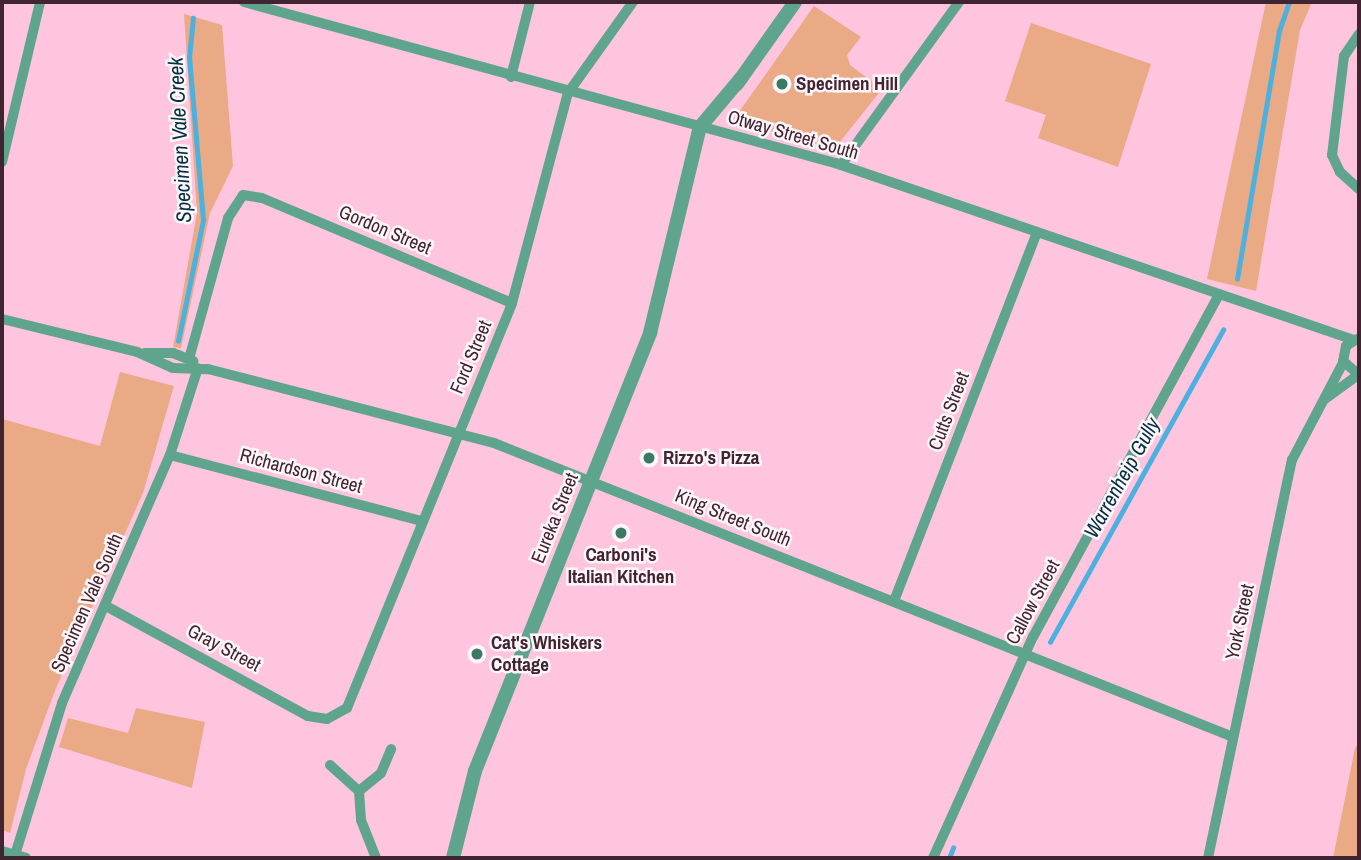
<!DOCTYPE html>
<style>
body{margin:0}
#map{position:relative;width:1361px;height:860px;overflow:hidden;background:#ffc4de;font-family:"Archivo Narrow",sans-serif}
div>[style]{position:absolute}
.green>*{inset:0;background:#eaaa85}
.stream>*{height:4.5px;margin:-2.25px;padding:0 2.25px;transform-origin:2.25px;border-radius:2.25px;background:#4cb1de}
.minor>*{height:10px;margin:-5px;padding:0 5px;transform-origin:5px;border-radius:5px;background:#5fa48d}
.tertiary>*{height:14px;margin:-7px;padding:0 7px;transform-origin:7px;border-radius:7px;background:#5fa48d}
.dots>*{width:19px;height:19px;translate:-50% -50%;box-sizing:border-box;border:4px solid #fef6f9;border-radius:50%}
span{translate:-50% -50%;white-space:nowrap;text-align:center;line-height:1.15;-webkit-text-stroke:5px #fef6f9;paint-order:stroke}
.poi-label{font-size:19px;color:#402431;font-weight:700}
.left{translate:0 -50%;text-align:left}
.street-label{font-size:19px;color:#402431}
.water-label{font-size:21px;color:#013042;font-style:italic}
.frame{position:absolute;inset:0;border:4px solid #402431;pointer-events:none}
</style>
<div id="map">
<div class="green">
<i style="clip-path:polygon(1266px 2px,1312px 2px,1300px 30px,1256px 291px,1207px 279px)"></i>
<i style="clip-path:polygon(814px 6px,861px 37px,847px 55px,850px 65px,882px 89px,832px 152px,734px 119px)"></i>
<i style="clip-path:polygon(184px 14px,222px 25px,233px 166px,210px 213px,181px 348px,173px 347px,197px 213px)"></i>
<i style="clip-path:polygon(1031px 23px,1151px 64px,1118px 167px,1038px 138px,1046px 115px,1005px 101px)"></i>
<i style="clip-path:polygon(120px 372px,174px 386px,143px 493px,56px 688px,26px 769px,10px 833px,2px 830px,2px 419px,100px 446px)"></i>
<i style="clip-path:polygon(136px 708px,205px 722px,192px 788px,59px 747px,68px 718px,128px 733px)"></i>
<i style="clip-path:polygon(1359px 742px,1359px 858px,1333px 858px,1355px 748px)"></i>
</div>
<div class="stream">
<i style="left:1237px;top:279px;width:252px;rotate:-80.4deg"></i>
<i style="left:1279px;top:31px;width:31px;rotate:-71deg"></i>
<i style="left:178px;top:341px;width:124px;rotate:-78.3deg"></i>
<i style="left:203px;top:220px;width:163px;rotate:-94.9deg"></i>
<i style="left:189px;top:58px;width:40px;rotate:-84.3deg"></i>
<i style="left:1050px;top:642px;width:357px;rotate:-61deg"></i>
<i style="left:949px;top:858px;width:11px;rotate:-68deg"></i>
</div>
<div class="minor">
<i style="left:244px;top:2px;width:613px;rotate:15.24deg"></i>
<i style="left:835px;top:163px;width:548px;rotate:18.83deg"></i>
<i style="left:1359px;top:34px;width:27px;rotate:124deg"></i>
<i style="left:1344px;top:56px;width:100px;rotate:96.9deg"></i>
<i style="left:1332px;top:155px;width:19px;rotate:65deg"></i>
<i style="left:1340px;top:172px;width:25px;rotate:42deg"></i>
<i style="left:511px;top:77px;width:77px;rotate:-75.8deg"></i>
<i style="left:2px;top:162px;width:164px;rotate:-76.6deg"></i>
<i style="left:841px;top:165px;width:201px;rotate:-54.1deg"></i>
<i style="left:2px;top:319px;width:139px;rotate:13.7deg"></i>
<i style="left:137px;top:352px;width:39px;rotate:24deg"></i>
<i style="left:173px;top:368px;width:35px;rotate:2deg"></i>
<i style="left:208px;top:369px;width:295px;rotate:14.5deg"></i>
<i style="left:494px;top:443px;width:795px;rotate:21.69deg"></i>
<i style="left:1357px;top:339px;width:13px;rotate:148deg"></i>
<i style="left:1346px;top:346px;width:15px;rotate:101deg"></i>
<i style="left:1343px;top:361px;width:21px;rotate:41deg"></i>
<i style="left:145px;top:353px;width:28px"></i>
<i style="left:173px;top:353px;width:22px;rotate:22deg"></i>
<i style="left:189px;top:359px;width:146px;rotate:-74.5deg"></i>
<i style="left:228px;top:218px;width:27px;rotate:-57deg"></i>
<i style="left:243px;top:195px;width:19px;rotate:9deg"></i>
<i style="left:262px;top:198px;width:271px;rotate:22.8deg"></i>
<i style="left:1325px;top:399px;width:41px;rotate:-36deg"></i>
<i style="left:170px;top:455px;width:260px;rotate:14.7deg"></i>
<i style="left:894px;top:601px;width:395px;rotate:-68.8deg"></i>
<i style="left:106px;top:606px;width:230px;rotate:28.6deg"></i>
<i style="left:308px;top:716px;width:19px;rotate:9deg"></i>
<i style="left:327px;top:719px;width:23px;rotate:-29deg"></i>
<i style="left:347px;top:708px;width:437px;rotate:-67.8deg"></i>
<i style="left:512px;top:303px;width:217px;rotate:-75.1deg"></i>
<i style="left:568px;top:93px;width:112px;rotate:-54.5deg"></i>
<i style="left:330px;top:765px;width:39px;rotate:42deg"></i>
<i style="left:359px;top:791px;width:29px;rotate:86deg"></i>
<i style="left:361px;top:820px;width:41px;rotate:68.5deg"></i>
<i style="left:359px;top:791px;width:28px;rotate:-39deg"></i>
<i style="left:381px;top:773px;width:26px;rotate:-67deg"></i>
<i style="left:2px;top:851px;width:25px;rotate:16deg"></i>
<i style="left:15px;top:855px;width:159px;rotate:-72.8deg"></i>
<i style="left:62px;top:703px;width:270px;rotate:-66.5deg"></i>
<i style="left:170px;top:455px;width:91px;rotate:-72.2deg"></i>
<i style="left:933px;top:858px;width:243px;rotate:-65.7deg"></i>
<i style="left:1033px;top:637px;width:388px;rotate:-61.5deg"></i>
<i style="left:1208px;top:858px;width:407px;rotate:-78.1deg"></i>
<i style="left:1292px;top:460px;width:110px;rotate:-62.3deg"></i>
</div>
<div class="tertiary">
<i style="left:737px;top:84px;width:100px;rotate:-54.7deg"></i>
<i style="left:453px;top:858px;width:90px;rotate:-75.8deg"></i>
<i style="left:475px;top:771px;width:472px;rotate:-68.2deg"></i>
<i style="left:650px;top:333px;width:212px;rotate:-76.4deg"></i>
<i style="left:700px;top:127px;width:65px;rotate:-50deg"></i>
</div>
<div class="dots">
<i style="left:782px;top:84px;background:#3b7965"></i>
<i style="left:649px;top:458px;background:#3b7965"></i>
<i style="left:621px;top:533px;background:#3b7965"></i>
<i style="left:477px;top:654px;background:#3b7965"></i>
</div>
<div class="poi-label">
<span class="left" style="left:796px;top:84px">Specimen Hill</span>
<span class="left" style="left:663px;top:458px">Rizzo's Pizza</span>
<span style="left:621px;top:566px">Carboni's<br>Italian Kitchen</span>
<span class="left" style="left:491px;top:654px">Cat's Whiskers<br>Cottage</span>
</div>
<div class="street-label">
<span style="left:793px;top:135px;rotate:16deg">Otway Street South</span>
<span style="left:385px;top:230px;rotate:23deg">Gordon Street</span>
<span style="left:471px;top:357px;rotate:-67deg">Ford Street</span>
<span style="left:949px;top:411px;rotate:-69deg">Cutts Street</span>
<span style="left:301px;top:471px;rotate:15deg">Richardson Street</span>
<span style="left:555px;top:518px;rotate:-68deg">Eureka Street</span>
<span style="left:733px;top:518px;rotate:22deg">King Street South</span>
<span style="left:1033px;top:602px;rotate:-62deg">Callow Street</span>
<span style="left:87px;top:603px;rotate:-66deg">Specimen Vale South</span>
<span style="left:1240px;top:622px;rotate:-78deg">York Street</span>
<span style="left:224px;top:648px;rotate:28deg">Gray Street</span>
</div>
<div class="water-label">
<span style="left:180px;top:140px;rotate:-93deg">Specimen Vale Creek</span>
<span style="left:1122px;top:478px;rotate:-61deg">Warrenheip Gully</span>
</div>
<div class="frame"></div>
</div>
